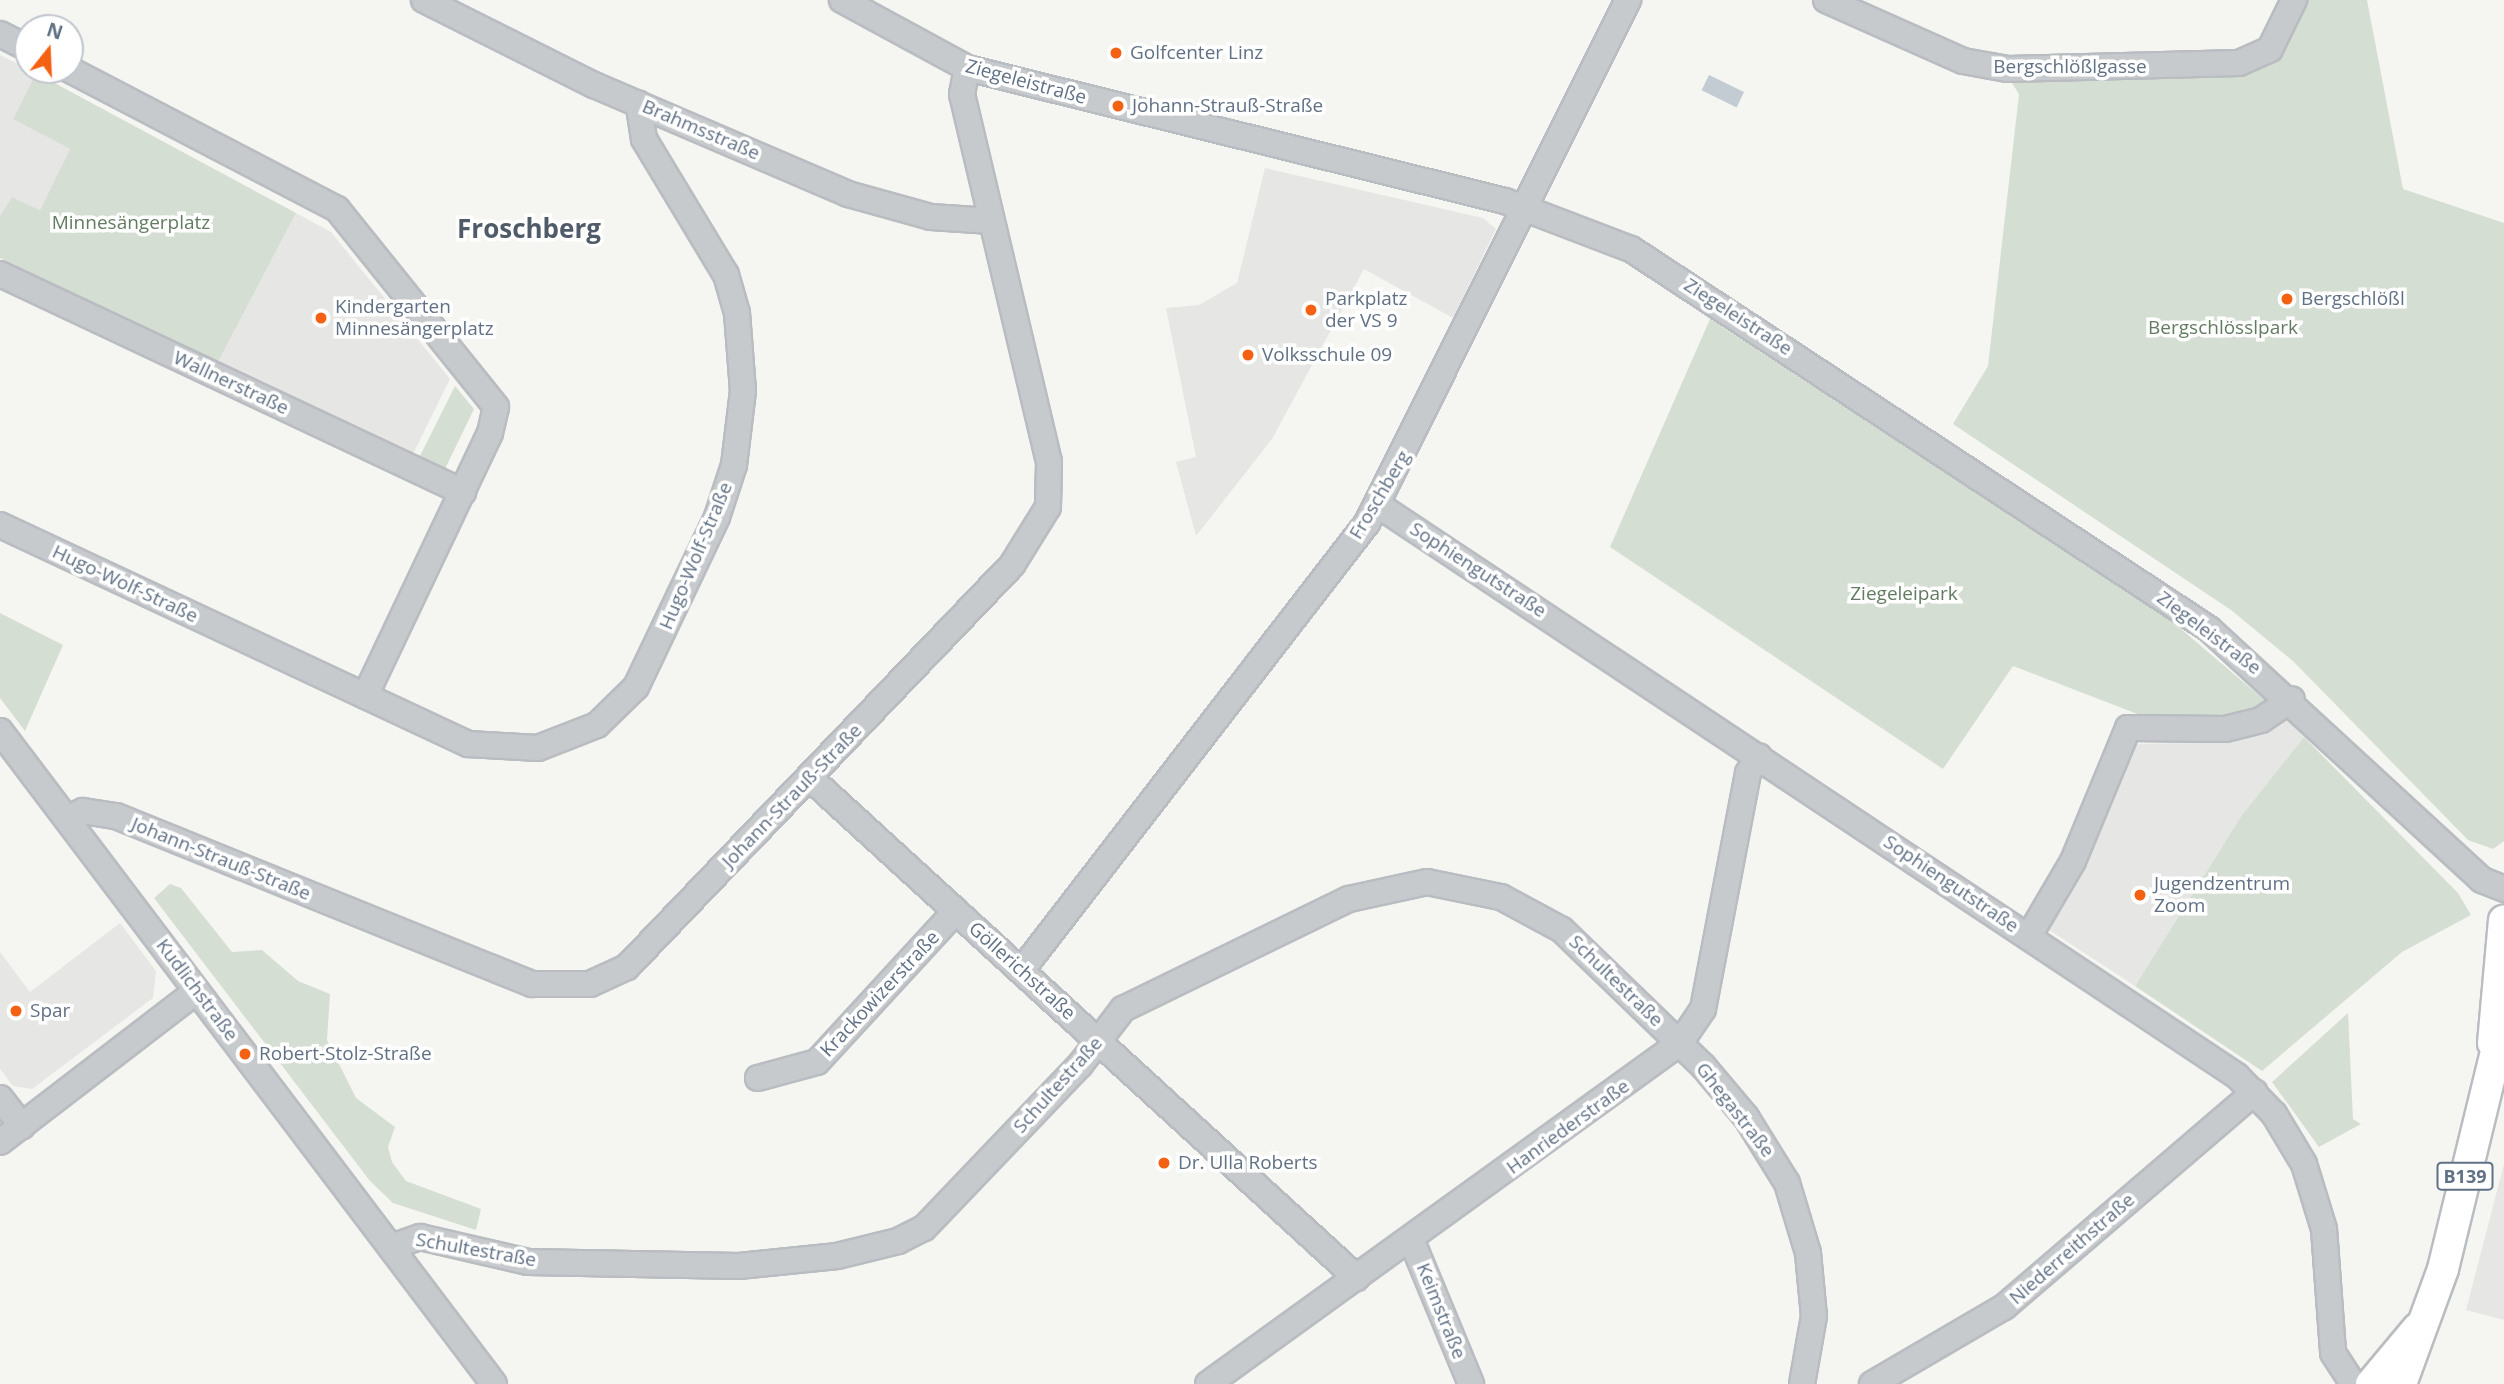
<!DOCTYPE html>
<meta charset="utf-8">
<style>
body{margin:0}
#map{position:relative;width:2504px;height:1384px;overflow:hidden;background:#f5f6f1;font-family:"Open Sans",sans-serif}
div>[style]{position:absolute}
.built>*{inset:0;background:#e6e6e5}
.green>*{inset:0;background:#d5ded2}
.water>*{inset:0;background:#c2ccd2;transform-origin:0 0}
.roads{filter:drop-shadow(2px 0 #b9bcc0) drop-shadow(-2px 0 #b9bcc0) drop-shadow(0 2px #b9bcc0) drop-shadow(0 -2px #b9bcc0)}
.minor>*{height:24px;margin:-12px;padding:0 12px;transform-origin:12px;border-radius:12px;background:#c7cacd}
.major>*{height:30px;margin:-15px;padding:0 15px;transform-origin:15px;border-radius:15px;background:#fff}
.dots>*{width:19px;height:19px;translate:-50% -50%;box-sizing:border-box;border:4px solid #fff;border-radius:50%}
span{translate:-50% -50%;white-space:nowrap;text-align:center;line-height:1.15;-webkit-text-stroke:7px #fff;paint-order:stroke}
.shield-label span{padding:2px 5px;background:#fff;border:2px solid;border-radius:5px;-webkit-text-stroke-width:0}
.shield-label{font-size:18px;color:#617185;font-weight:700}
.poi-label{font-size:19px;color:#617185}
.left{translate:0 -50%;text-align:left}
.street-label{font-size:19px;color:#617185}
.park-label{font-size:19px;color:#637c61}
.district-label{font-size:26px;color:#505b6a;font-weight:700}
.north{position:absolute;left:14px;top:14px;width:70px;height:70px;box-sizing:border-box;background:#fff;border:2px solid #c0c6ce;border-radius:50%;rotate:18deg;font-size:19px;font-weight:700;line-height:28px;text-align:center;color:#617185}
.north::after{content:'';display:block;margin:auto;width:24px;height:32px;background:#f46113;clip-path:polygon(50% 0,100% 100%,50% 72%,0 100%)}
</style>
<div id="map">
<div class="built">
<i style="clip-path:polygon(0 55px,36px 73px,13px 119px,70px 149px,40px 210px,12px 197px,0 216px)"></i>
<i style="clip-path:polygon(1265px 168px,1483px 218px,1496px 229px,1453px 318px,1364px 269px,1272px 439px,1196px 536px,1176px 462px,1196px 457px,1166px 308px,1199px 305px,1237px 283px)"></i>
<i style="clip-path:polygon(296px 213px,331px 232px,450px 379px,413px 454px,218px 362px)"></i>
<i style="clip-path:polygon(2287px 721px,2304px 737px,2242px 815px,2135px 986px,2043px 926px,2130px 744px,2199px 743px)"></i>
<i style="clip-path:polygon(120px 923px,156px 971px,153px 998px,32px 1089px,13px 1086px,0 1069px,0 952px,30px 992px)"></i>
<i style="clip-path:polygon(2504px 1164px,2504px 1320px,2466px 1310px)"></i>
</div>
<div class="green">
<i style="clip-path:polygon(2304px 0,2367px 0,2403px 189px,2504px 223px,2504px 841px,2493px 849px,2468px 840px,2293px 661px,2231px 610px,1953px 424px,1988px 366px,2019px 94px,2008px 77px,2246px 71px,2284px 47px)"></i>
<i style="clip-path:polygon(36px 73px,296px 213px,218px 362px,0 258px,0 216px,12px 197px,40px 210px,70px 149px,13px 119px)"></i>
<i style="clip-path:polygon(1710px 319px,2168px 618px,2268px 703px,2237px 718px,2153px 720px,2013px 666px,1943px 769px,1610px 547px)"></i>
<i style="clip-path:polygon(455px 386px,474px 409px,443px 473px,418px 460px)"></i>
<i style="clip-path:polygon(0 613px,63px 645px,25px 731px,0 698px)"></i>
<i style="clip-path:polygon(2304px 737px,2458px 893px,2471px 915px,2402px 952px,2262px 1071px,2135px 986px,2242px 815px)"></i>
<i style="clip-path:polygon(170px 884px,181px 888px,232px 952px,262px 950px,298px 981px,330px 994px,327px 1040px,356px 1098px,395px 1127px,388px 1147px,392px 1162px,406px 1181px,481px 1209px,476px 1230px,393px 1203px,370px 1181px,154px 898px)"></i>
<i style="clip-path:polygon(2348px 1013px,2353px 1119px,2361px 1124px,2319px 1147px,2272px 1082px)"></i>
</div>
<div class="water">
<i style="left:1709px;top:75px;width:39px;height:17px;rotate:26deg"></i>
</div>
<div class="roads">
<div class="minor">
<i style="left:424px;top:0;width:190px;rotate:26.6deg"></i>
<i style="left:594px;top:85px;width:276px;rotate:23.2deg"></i>
<i style="left:848px;top:194px;width:86px;rotate:15.5deg"></i>
<i style="left:931px;top:217px;width:60px;rotate:3.8deg"></i>
<i style="left:842px;top:0;width:142px;rotate:28.5deg"></i>
<i style="left:967px;top:68px;width:554px;rotate:13.89deg"></i>
<i style="left:1505px;top:201px;width:135px;rotate:20.9deg"></i>
<i style="left:1631px;top:249px;width:692px;rotate:33.32deg"></i>
<i style="left:2209px;top:629px;width:371px;rotate:42.6deg"></i>
<i style="left:2482px;top:880px;width:24px;rotate:22deg"></i>
<i style="left:1826px;top:0;width:150px;rotate:24deg"></i>
<i style="left:1963px;top:61px;width:46px;rotate:10.1deg"></i>
<i style="left:2008px;top:69px;width:231px;rotate:-1.5deg"></i>
<i style="left:2239px;top:63px;width:34px;rotate:-24deg"></i>
<i style="left:2270px;top:49px;width:55px;rotate:-63.9deg"></i>
<i style="left:0;top:34px;width:31px;rotate:27deg"></i>
<i style="left:70px;top:70px;width:301px;rotate:27.5deg"></i>
<i style="left:337px;top:209px;width:254px;rotate:51.2deg"></i>
<i style="left:496px;top:407px;width:27px;rotate:103deg"></i>
<i style="left:490px;top:433px;width:291px;rotate:115.4deg"></i>
<i style="left:0;top:274px;width:512px;rotate:25.21deg"></i>
<i style="left:1378px;top:505px;width:1031px;rotate:33.61deg"></i>
<i style="left:2237px;top:1076px;width:53px;rotate:45.8deg"></i>
<i style="left:2274px;top:1114px;width:58px;rotate:59deg"></i>
<i style="left:2304px;top:1164px;width:68px;rotate:72.9deg"></i>
<i style="left:2324px;top:1229px;width:124px;rotate:85.8deg"></i>
<i style="left:2333px;top:1353px;width:37px;rotate:57deg"></i>
<i style="left:0;top:525px;width:517px;rotate:25.08deg"></i>
<i style="left:468px;top:744px;width:70px;rotate:3.3deg"></i>
<i style="left:538px;top:748px;width:63px;rotate:-21.3deg"></i>
<i style="left:597px;top:725px;width:54px;rotate:-44.3deg"></i>
<i style="left:636px;top:687px;width:188px;rotate:-64.5deg"></i>
<i style="left:717px;top:517px;width:55px;rotate:-71.9deg"></i>
<i style="left:734px;top:465px;width:75px;rotate:-83.1deg"></i>
<i style="left:743px;top:391px;width:78px;rotate:-94.4deg"></i>
<i style="left:737px;top:313px;width:40px;rotate:-106deg"></i>
<i style="left:726px;top:275px;width:159px;rotate:-121.1deg"></i>
<i style="left:644px;top:139px;width:36px;rotate:-99deg"></i>
<i style="left:0;top:731px;width:819px;rotate:52.89deg"></i>
<i style="left:810px;top:778px;width:741px;rotate:42.43deg"></i>
<i style="left:67px;top:819px;width:18px;rotate:-27deg"></i>
<i style="left:83px;top:811px;width:33px;rotate:9deg"></i>
<i style="left:116px;top:816px;width:449px;rotate:22deg"></i>
<i style="left:532px;top:984px;width:58px"></i>
<i style="left:590px;top:984px;width:41px;rotate:-24.7deg"></i>
<i style="left:627px;top:967px;width:557px;rotate:-46.24deg"></i>
<i style="left:1012px;top:565px;width:68px;rotate:-58.2deg"></i>
<i style="left:1048px;top:507px;width:45px;rotate:-88.7deg"></i>
<i style="left:1049px;top:462px;width:378px;rotate:-103.3deg"></i>
<i style="left:962px;top:94px;width:26px;rotate:-79deg"></i>
<i style="left:2029px;top:936px;width:87px;rotate:-59.6deg"></i>
<i style="left:2073px;top:861px;width:144px;rotate:-67.5deg"></i>
<i style="left:2128px;top:728px;width:97px;rotate:0.6deg"></i>
<i style="left:2225px;top:729px;width:37px;rotate:-14deg"></i>
<i style="left:2261px;top:720px;width:37px;rotate:-34deg"></i>
<i style="left:1021px;top:971px;width:566px;rotate:-52.32deg"></i>
<i style="left:1367px;top:523px;width:585px;rotate:-63.48deg"></i>
<i style="left:758px;top:1078px;width:61px;rotate:-15.2deg"></i>
<i style="left:817px;top:1062px;width:205px;rotate:-47.4deg"></i>
<i style="left:0;top:1098px;width:36px;rotate:52deg"></i>
<i style="left:0;top:1142px;width:248px;rotate:-37.5deg"></i>
<i style="left:1411px;top:1239px;width:157px;rotate:67.5deg"></i>
<i style="left:391px;top:1247px;width:31px;rotate:-19deg"></i>
<i style="left:420px;top:1237px;width:111px;rotate:13deg"></i>
<i style="left:528px;top:1262px;width:211px;rotate:1.1deg"></i>
<i style="left:739px;top:1266px;width:99px;rotate:-5.8deg"></i>
<i style="left:837px;top:1256px;width:63px;rotate:-13.8deg"></i>
<i style="left:898px;top:1241px;width:29px;rotate:-27deg"></i>
<i style="left:924px;top:1228px;width:226px;rotate:-46.3deg"></i>
<i style="left:1080px;top:1065px;width:71px;rotate:-52.5deg"></i>
<i style="left:1123px;top:1009px;width:251px;rotate:-26deg"></i>
<i style="left:1349px;top:899px;width:80px;rotate:-12.3deg"></i>
<i style="left:1427px;top:882px;width:76px;rotate:11.5deg"></i>
<i style="left:1501px;top:897px;width:69px;rotate:28.4deg"></i>
<i style="left:1562px;top:930px;width:196px;rotate:44deg"></i>
<i style="left:1703px;top:1066px;width:67px;rotate:49.9deg"></i>
<i style="left:1746px;top:1117px;width:78px;rotate:58.2deg"></i>
<i style="left:1787px;top:1183px;width:73px;rotate:73.3deg"></i>
<i style="left:1808px;top:1253px;width:63px;rotate:84.6deg"></i>
<i style="left:1814px;top:1316px;width:69px;rotate:100deg"></i>
<i style="left:1208px;top:1384px;width:582px;rotate:-35.85deg"></i>
<i style="left:1680px;top:1043px;width:41px;rotate:-55.9deg"></i>
<i style="left:1703px;top:1009px;width:240px;rotate:-79.2deg"></i>
<i style="left:1748px;top:773px;width:20px;rotate:-57deg"></i>
<i style="left:1872px;top:1384px;width:153px;rotate:-30.3deg"></i>
<i style="left:2004px;top:1307px;width:330px;rotate:-40.6deg"></i>
</div>
<div class="major">
<i style="left:2493px;top:1043px;width:123px;rotate:-84.9deg"></i>
<i style="left:2371px;top:1384px;width:72px;rotate:-50.1deg"></i>
<i style="left:2401px;top:1384px;width:122px;rotate:-69.9deg"></i>
<i style="left:2443px;top:1269px;width:257px;rotate:-76.3deg"></i>
</div>
</div>
<div class="dots">
<i style="left:1116px;top:53px;background:#f46113"></i>
<i style="left:1118px;top:106px;background:#f46113"></i>
<i style="left:2287px;top:299px;background:#f46113"></i>
<i style="left:1311px;top:310px;background:#f46113"></i>
<i style="left:321px;top:318px;background:#f46113"></i>
<i style="left:1248px;top:355px;background:#f46113"></i>
<i style="left:2140px;top:895px;background:#f46113"></i>
<i style="left:16px;top:1011px;background:#f46113"></i>
<i style="left:245px;top:1054px;background:#f46113"></i>
<i style="left:1164px;top:1163px;background:#f46113"></i>
</div>
<div class="shield-label">
<span style="left:2465px;top:1176px">B139</span>
</div>
<div class="poi-label">
<span class="left" style="left:1130px;top:53px">Golfcenter Linz</span>
<span class="left" style="left:1132px;top:106px">Johann-Strauß-Straße</span>
<span class="left" style="left:1325px;top:310px">Parkplatz<br>der VS 9</span>
<span class="left" style="left:2301px;top:299px">Bergschlößl</span>
<span class="left" style="left:335px;top:318px">Kindergarten<br>Minnesängerplatz</span>
<span class="left" style="left:1262px;top:355px">Volksschule 09</span>
<span class="left" style="left:2154px;top:895px">Jugendzentrum<br>Zoom</span>
<span class="left" style="left:30px;top:1011px">Spar</span>
<span class="left" style="left:259px;top:1054px">Robert-Stolz-Straße</span>
<span class="left" style="left:1178px;top:1163px">Dr. Ulla Roberts</span>
</div>
<div class="street-label">
<span style="left:2070px;top:67px">Bergschlößlgasse</span>
<span style="left:1026px;top:82px;rotate:15deg">Ziegeleistraße</span>
<span style="left:701px;top:130px;rotate:23deg">Brahmsstraße</span>
<span style="left:1738px;top:317px;rotate:33deg">Ziegeleistraße</span>
<span style="left:231px;top:383px;rotate:25deg">Wallnerstraße</span>
<span style="left:1380px;top:495px;rotate:-59deg">Froschberg</span>
<span style="left:696px;top:556px;rotate:-67deg">Hugo-Wolf-Straße</span>
<span style="left:1478px;top:570px;rotate:33deg">Sophiengutstraße</span>
<span style="left:125px;top:584px;rotate:25deg">Hugo-Wolf-Straße</span>
<span style="left:2209px;top:633px;rotate:37deg">Ziegeleistraße</span>
<span style="left:792px;top:796px;rotate:-46deg">Johann-Strauß-Straße</span>
<span style="left:221px;top:859px;rotate:22deg">Johann-Strauß-Straße</span>
<span style="left:1951px;top:884px;rotate:34deg">Sophiengutstraße</span>
<span style="left:1022px;top:971px;rotate:42deg">Göllerichstraße</span>
<span style="left:1616px;top:981px;rotate:44deg">Schultestraße</span>
<span style="left:197px;top:990px;rotate:53deg">Kudlichstraße</span>
<span style="left:880px;top:994px;rotate:-47deg">Krackowizerstraße</span>
<span style="left:1058px;top:1085px;rotate:-48deg">Schultestraße</span>
<span style="left:1735px;top:1110px;rotate:52deg">Ghegastraße</span>
<span style="left:1568px;top:1127px;rotate:-36deg">Hanriederstraße</span>
<span style="left:2072px;top:1249px;rotate:-41deg">Niederreithstraße</span>
<span style="left:476px;top:1250px;rotate:10deg">Schultestraße</span>
<span style="left:1441px;top:1311px;rotate:68deg">Keimstraße</span>
</div>
<div class="park-label">
<span style="left:131px;top:223px">Minnesängerplatz</span>
<span style="left:2223px;top:328px">Bergschlösslpark</span>
<span style="left:1904px;top:594px">Ziegeleipark</span>
</div>
<div class="district-label">
<span style="left:529px;top:229px">Froschberg</span>
</div>
<div class="north">N</div>
</div>
